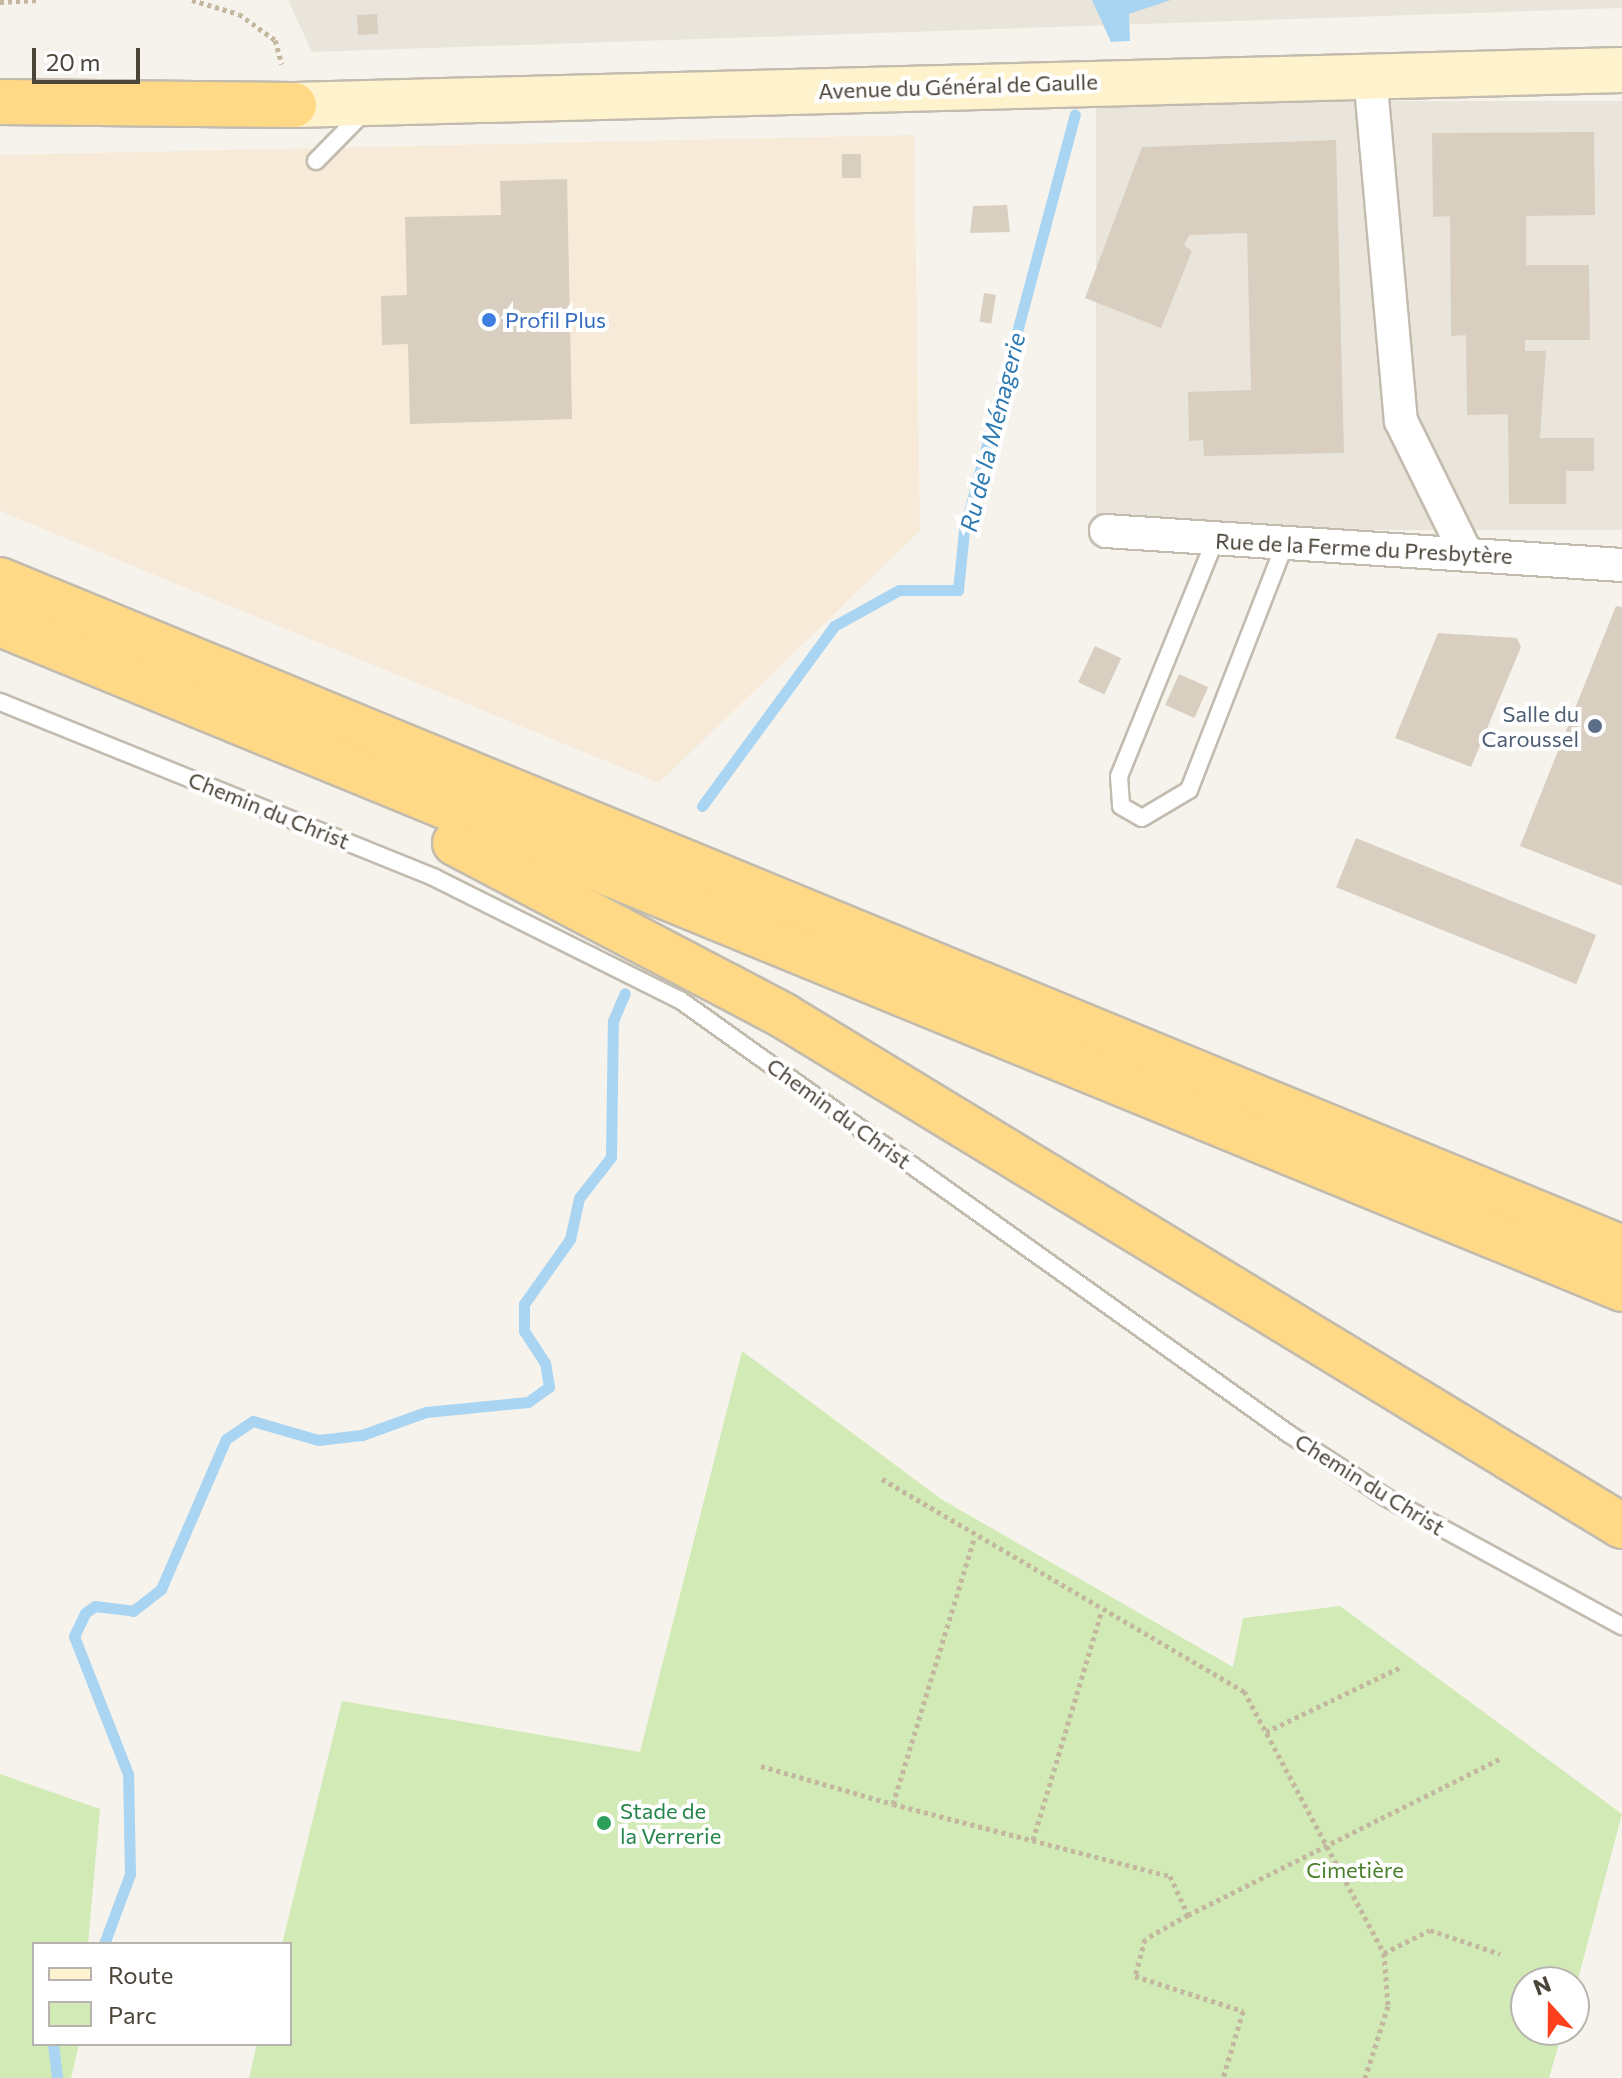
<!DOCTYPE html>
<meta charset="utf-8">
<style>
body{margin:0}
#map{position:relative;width:1622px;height:2078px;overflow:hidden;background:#f6f3ec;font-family:Commissioner,sans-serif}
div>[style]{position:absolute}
.residential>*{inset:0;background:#eae5da;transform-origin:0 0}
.commercial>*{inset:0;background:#f7ead8}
.green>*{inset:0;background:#d2eab5}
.water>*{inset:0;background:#a9d4f2}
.stream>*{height:11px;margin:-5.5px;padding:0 5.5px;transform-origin:5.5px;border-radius:5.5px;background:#a9d4f2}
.building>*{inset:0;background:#d8cfc1;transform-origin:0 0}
.path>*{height:5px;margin-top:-2.5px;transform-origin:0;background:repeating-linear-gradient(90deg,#c4b79f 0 4px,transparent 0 8px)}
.roads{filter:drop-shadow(2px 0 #c2bbae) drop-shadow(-2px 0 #c2bbae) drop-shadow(0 2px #c2bbae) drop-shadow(0 -2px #c2bbae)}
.service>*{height:16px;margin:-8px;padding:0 8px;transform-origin:8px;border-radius:8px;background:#fff}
.minor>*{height:32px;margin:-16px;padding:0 16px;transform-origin:16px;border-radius:16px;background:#fff}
.secondary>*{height:44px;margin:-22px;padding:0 22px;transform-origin:22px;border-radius:22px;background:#fff3cd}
.trunk>*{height:44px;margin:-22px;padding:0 22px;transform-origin:22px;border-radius:22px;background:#ffd985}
.dots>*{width:22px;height:22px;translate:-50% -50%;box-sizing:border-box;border:4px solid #fff;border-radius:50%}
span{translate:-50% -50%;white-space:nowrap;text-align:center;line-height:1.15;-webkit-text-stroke:8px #fff;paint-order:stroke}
.street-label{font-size:22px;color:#4b4439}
.shop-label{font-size:22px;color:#366cbe}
.left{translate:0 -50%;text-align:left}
.service-label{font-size:22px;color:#4e5e75}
.right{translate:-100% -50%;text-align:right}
.leisure-label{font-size:22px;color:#27864d}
.park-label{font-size:22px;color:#4a7f2a}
.water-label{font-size:24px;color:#2e7ab2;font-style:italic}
.legend{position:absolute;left:32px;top:1942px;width:260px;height:104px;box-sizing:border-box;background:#fff;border:2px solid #b7b4b0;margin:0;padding:10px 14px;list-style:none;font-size:24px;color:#4b4439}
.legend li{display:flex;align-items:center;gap:16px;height:40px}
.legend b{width:40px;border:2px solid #b7b4b0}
.north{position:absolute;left:1510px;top:1966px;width:80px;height:80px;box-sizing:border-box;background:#fff;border:2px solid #b7b4b0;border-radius:50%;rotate:339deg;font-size:22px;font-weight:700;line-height:32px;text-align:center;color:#4b4439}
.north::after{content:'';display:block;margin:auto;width:28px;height:36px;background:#fc3f1d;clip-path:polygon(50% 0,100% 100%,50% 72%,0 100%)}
.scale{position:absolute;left:32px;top:48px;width:108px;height:36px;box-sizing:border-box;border:4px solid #4b4439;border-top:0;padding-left:10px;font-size:24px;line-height:28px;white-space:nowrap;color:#4b4439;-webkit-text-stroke:6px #fff;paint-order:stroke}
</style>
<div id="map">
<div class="residential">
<i style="clip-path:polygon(288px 0,1622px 0,1622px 8px,312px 52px)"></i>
<i style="left:1622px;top:101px;width:429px;height:526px;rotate:90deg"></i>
</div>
<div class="commercial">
<i style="clip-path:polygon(914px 135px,920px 531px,659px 783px,0 511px,0 155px)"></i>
</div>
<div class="green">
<i style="clip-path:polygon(742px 1351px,941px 1499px,1233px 1667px,1243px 1618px,1340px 1606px,1622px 1814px,1574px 1994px,1574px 1982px,1526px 1982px,1526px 2030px,1563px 2030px,1549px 2078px,249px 2078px,257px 2044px,290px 2044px,290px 1944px,282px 1944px,342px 1701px,640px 1752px)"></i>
<i style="clip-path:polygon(0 1774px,100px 1809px,88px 1944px,34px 1944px,34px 2044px,79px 2044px,71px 2078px,0 2078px)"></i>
</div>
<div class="water">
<i style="clip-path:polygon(1092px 0,1171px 0,1129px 14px,1130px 41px,1111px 42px)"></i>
</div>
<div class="stream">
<i style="left:702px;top:806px;width:223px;rotate:-53.7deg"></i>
<i style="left:834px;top:626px;width:74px;rotate:-29deg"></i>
<i style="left:899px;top:590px;width:59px"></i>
<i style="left:958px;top:590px;width:59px;rotate:-84.2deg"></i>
<i style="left:964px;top:531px;width:431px;rotate:-75.1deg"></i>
<i style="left:104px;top:1944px;width:75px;rotate:-69.6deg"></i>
<i style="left:130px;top:1874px;width:100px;rotate:-91.1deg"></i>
<i style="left:128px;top:1774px;width:148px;rotate:-111.4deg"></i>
<i style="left:74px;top:1636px;width:25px;rotate:-64deg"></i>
<i style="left:85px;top:1613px;width:12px;rotate:-35deg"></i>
<i style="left:95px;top:1606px;width:38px;rotate:7deg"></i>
<i style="left:133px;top:1611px;width:36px;rotate:-38deg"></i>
<i style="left:161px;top:1589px;width:163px;rotate:-66.6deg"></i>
<i style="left:226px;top:1439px;width:32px;rotate:-34deg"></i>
<i style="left:253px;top:1421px;width:68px;rotate:16.3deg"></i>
<i style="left:318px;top:1440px;width:44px;rotate:-6.5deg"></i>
<i style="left:362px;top:1435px;width:68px;rotate:-19.8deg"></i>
<i style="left:426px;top:1412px;width:102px;rotate:-5.6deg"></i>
<i style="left:528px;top:1402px;width:26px;rotate:-36deg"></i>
<i style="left:549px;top:1387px;width:24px;rotate:-99deg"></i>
<i style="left:545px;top:1363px;width:38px;rotate:-123deg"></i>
<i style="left:524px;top:1331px;width:27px;rotate:-90deg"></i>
<i style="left:524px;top:1304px;width:80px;rotate:-54.7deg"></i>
<i style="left:570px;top:1239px;width:42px;rotate:-77.6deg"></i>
<i style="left:579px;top:1198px;width:52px;rotate:-52deg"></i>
<i style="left:611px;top:1157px;width:136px;rotate:-89.2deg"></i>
<i style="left:613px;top:1021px;width:30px;rotate:-67deg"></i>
<i style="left:53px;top:2044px;width:34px;rotate:83deg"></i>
</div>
<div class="building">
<i style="left:377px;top:14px;width:20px;height:20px;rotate:87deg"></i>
<i style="clip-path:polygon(1594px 132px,1595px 215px,1526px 216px,1526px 265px,1589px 265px,1590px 340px,1525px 340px,1525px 351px,1546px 351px,1540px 438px,1594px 438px,1594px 471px,1566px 471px,1566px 504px,1509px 504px,1508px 414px,1467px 415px,1466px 335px,1451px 336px,1450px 216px,1433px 217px,1432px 133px)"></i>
<i style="clip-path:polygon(1336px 140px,1344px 453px,1204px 456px,1203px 440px,1189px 441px,1188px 392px,1251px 390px,1247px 233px,1189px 235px,1184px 245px,1192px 251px,1161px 328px,1085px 298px,1142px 147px)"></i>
<i style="left:861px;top:154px;width:24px;height:19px;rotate:90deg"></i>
<i style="clip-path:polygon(567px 179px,572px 419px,410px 424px,408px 344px,382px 345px,381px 296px,407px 295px,405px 217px,501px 215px,500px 181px)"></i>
<i style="clip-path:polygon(1007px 205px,1010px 232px,970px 233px,973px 206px)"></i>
<i style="left:984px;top:293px;width:12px;height:29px;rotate:9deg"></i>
<i style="clip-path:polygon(1616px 606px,1622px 607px,1622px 886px,1520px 846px)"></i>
<i style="clip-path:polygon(1438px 633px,1517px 638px,1521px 647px,1471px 767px,1395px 738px)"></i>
<i style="left:1095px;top:646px;width:29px;height:40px;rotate:25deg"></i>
<i style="left:1179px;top:674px;width:32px;height:34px;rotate:24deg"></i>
<i style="left:1356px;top:838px;width:259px;height:53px;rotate:22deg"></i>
</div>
<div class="path">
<i style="left:192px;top:0;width:49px;rotate:16.6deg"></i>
<i style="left:239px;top:14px;width:44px;rotate:35.8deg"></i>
<i style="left:275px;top:40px;width:25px;rotate:74deg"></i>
<i style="left:0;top:2px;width:37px;rotate:-3deg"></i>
<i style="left:882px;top:1479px;width:420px;rotate:30.4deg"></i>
<i style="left:1244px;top:1691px;width:297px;rotate:61.9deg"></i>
<i style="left:1384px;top:1953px;width:53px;rotate:85.7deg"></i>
<i style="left:1388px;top:2006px;width:76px;rotate:107.7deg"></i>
<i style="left:1266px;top:1732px;width:152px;rotate:-25.7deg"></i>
<i style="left:761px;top:1766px;width:137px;rotate:16.1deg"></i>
<i style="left:893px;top:1804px;width:280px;rotate:-73deg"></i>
<i style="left:893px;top:1804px;width:286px;rotate:14.6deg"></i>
<i style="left:1170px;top:1876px;width:43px;rotate:65.2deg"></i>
<i style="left:1188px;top:1915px;width:351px;rotate:-26.6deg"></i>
<i style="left:1033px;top:1840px;width:240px;rotate:-73.3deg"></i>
<i style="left:1188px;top:1915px;width:49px;rotate:150.8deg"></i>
<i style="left:1145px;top:1939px;width:38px;rotate:105deg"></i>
<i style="left:1135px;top:1976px;width:114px;rotate:18deg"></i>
<i style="left:1243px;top:2011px;width:70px;rotate:106.6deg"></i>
<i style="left:1384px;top:1953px;width:51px;rotate:-26.6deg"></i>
<i style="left:1430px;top:1930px;width:74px;rotate:18.9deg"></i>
</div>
<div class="roads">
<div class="service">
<i style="left:316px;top:161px;width:71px;rotate:-45.6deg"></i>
<i style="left:1215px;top:540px;width:255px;rotate:112.1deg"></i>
<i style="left:1119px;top:776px;width:30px;rotate:86deg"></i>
<i style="left:1121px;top:806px;width:24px;rotate:30deg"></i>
<i style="left:1142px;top:818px;width:55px;rotate:-30.8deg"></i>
<i style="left:1189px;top:790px;width:262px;rotate:-68.7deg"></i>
<i style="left:0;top:702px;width:469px;rotate:22deg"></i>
<i style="left:435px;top:878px;width:274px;rotate:26.5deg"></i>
<i style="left:680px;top:1000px;width:748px;rotate:35.48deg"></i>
<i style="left:1289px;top:1434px;width:117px;rotate:33.1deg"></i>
<i style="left:1387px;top:1498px;width:268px;rotate:28.6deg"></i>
</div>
<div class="minor">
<i style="left:1370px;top:75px;width:347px;rotate:84.9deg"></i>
<i style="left:1401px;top:421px;width:147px;rotate:63.8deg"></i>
<i style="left:1106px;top:531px;width:517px;rotate:3.77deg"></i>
</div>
<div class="secondary">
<i style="left:294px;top:105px;width:1328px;rotate:-1.51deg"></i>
</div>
<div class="trunk">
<i style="left:0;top:102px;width:294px;rotate:0.6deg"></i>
<i style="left:0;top:580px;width:1754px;rotate:22.38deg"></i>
<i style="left:0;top:624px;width:1753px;rotate:22.29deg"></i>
<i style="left:455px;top:843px;width:372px;rotate:27.7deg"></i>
<i style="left:784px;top:1016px;width:981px;rotate:31.32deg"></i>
</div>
</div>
<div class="dots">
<i style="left:489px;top:320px;background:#3f7fe0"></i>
<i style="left:1595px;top:726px;background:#5c6f8a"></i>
<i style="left:604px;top:1823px;background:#2e9e5b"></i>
</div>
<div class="street-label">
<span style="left:958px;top:86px;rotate:-2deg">Avenue du Général de Gaulle</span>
<span style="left:1364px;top:548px;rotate:3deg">Rue de la Ferme du Presbytère</span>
<span style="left:269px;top:810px;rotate:22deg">Chemin du Christ</span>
<span style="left:839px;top:1113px;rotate:36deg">Chemin du Christ</span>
<span style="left:1370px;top:1484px;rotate:32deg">Chemin du Christ</span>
</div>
<div class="shop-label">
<span class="left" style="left:505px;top:320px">Profil Plus</span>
</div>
<div class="service-label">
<span class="right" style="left:1579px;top:726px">Salle du<br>Caroussel</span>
</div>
<div class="leisure-label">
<span class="left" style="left:620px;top:1823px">Stade de<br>la Verrerie</span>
</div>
<div class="park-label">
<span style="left:1355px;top:1870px">Cimetière</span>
</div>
<div class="water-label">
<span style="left:992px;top:432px;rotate:-76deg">Ru de la Ménagerie</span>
</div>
<ul class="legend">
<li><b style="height:10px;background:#fff3cd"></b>Route</li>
<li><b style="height:22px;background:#d2eab5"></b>Parc</li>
</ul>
<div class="north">N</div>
<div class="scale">20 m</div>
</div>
